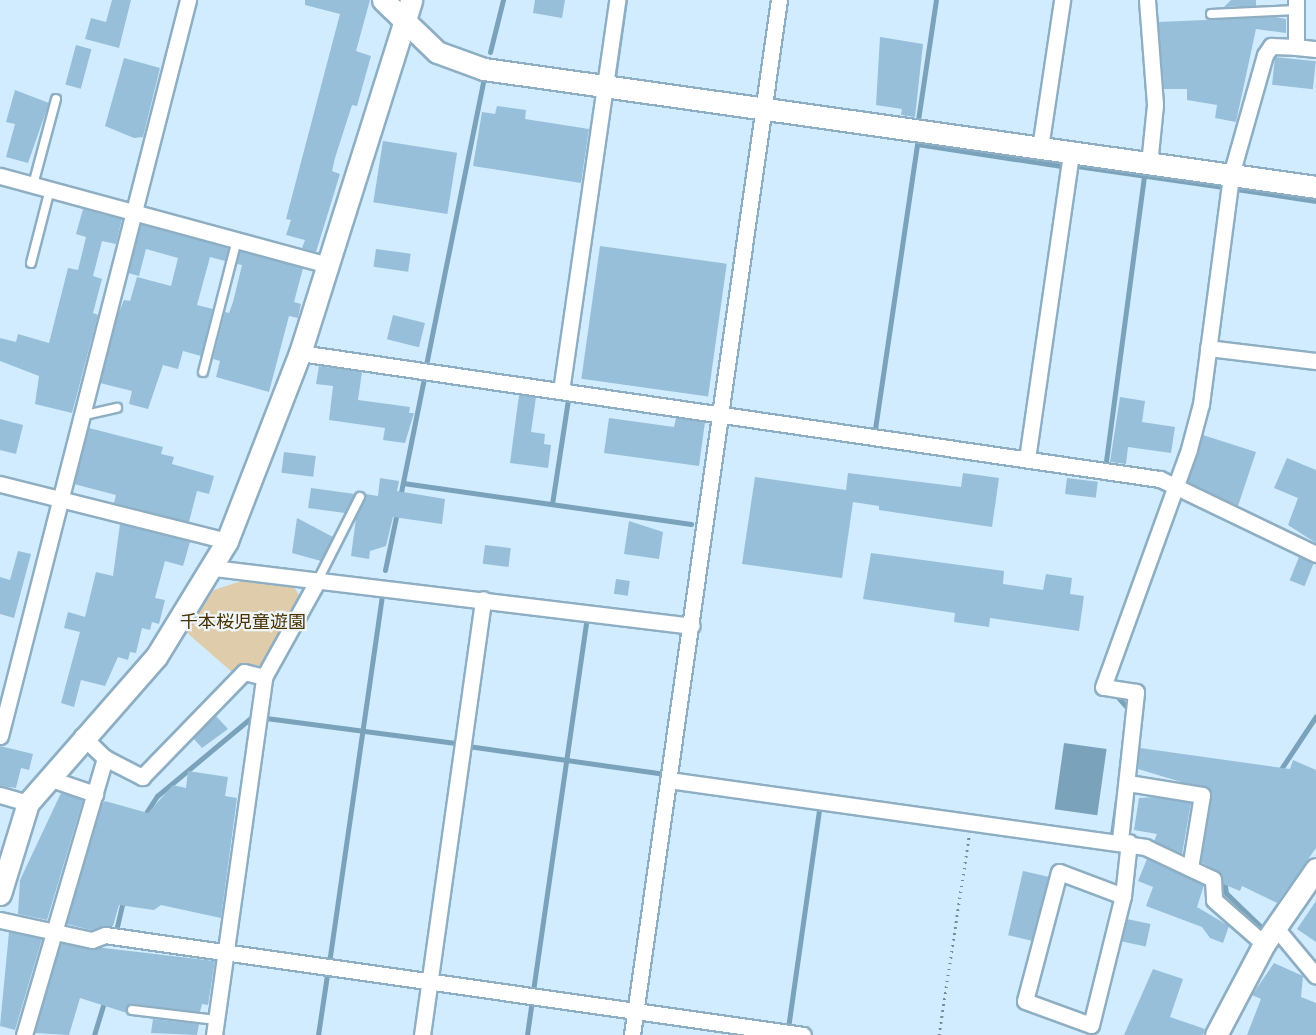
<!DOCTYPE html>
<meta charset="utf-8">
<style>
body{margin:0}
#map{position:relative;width:1316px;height:1035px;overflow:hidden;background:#d1ecfe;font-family:"DM Sans","Noto Sans JP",sans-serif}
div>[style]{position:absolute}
.green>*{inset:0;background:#dfccab}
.water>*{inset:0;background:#7aa2bb;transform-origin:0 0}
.stream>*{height:5px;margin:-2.5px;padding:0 2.5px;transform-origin:2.5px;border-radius:2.5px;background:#7aa2bb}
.building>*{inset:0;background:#97bfda;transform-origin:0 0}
.path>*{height:3px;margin-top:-1.5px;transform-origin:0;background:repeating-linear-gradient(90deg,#778b98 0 1.5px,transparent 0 6px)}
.roads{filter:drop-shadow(2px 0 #8eaec3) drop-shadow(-2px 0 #8eaec3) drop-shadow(0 2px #8eaec3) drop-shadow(0 -2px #8eaec3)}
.lane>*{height:8px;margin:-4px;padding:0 4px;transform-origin:4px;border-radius:4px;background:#fff}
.street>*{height:15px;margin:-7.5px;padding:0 7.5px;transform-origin:7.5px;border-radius:7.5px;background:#fff}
.secondary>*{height:21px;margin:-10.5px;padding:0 10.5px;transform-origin:10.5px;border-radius:10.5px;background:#fff}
span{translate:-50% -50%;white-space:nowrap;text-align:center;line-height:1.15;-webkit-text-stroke:4.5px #eff6fa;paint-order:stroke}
.park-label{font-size:18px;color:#483200}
</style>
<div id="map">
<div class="green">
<i style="clip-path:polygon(244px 580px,294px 587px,302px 600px,267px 666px,239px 665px,232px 672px,185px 631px,214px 590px)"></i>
</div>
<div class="water">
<i style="left:1064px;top:743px;width:43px;height:67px;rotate:8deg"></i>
</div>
<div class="stream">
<i style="left:490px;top:52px;width:54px;rotate:-76deg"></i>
<i style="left:614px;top:77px;width:78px;rotate:-81.9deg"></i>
<i style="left:918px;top:120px;width:121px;rotate:-81.5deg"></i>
<i style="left:1077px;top:166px;width:148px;rotate:8.2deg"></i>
<i style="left:1236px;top:189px;width:81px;rotate:8.5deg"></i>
<i style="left:426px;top:365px;width:289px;rotate:-78.6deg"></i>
<i style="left:875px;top:429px;width:288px;rotate:-81.6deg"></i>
<i style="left:917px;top:144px;width:146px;rotate:8.7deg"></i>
<i style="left:1106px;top:461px;width:288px;rotate:-82.4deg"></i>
<i style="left:403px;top:483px;width:291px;rotate:8.1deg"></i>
<i style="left:400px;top:497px;width:121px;rotate:-78.6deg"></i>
<i style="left:552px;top:504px;width:106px;rotate:-81.3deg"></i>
<i style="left:385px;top:570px;width:59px;rotate:-78.3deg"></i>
<i style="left:1117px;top:696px;width:18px;rotate:49deg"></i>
<i style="left:266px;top:718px;width:191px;rotate:7.5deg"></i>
<i style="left:468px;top:746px;width:192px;rotate:8.1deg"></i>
<i style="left:1279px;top:772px;width:67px;rotate:-56.5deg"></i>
<i style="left:142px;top:819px;width:27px;rotate:-57deg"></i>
<i style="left:157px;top:796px;width:125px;rotate:-39.8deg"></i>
<i style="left:1112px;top:835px;width:35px;rotate:-82deg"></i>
<i style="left:1224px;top:879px;width:14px;rotate:82deg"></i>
<i style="left:1226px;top:893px;width:47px;rotate:44.1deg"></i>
<i style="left:116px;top:931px;width:31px;rotate:-77deg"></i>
<i style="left:329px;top:963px;width:372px;rotate:-81.8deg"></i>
<i style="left:533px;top:991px;width:373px;rotate:-81.8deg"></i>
<i style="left:788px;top:1028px;width:221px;rotate:-81.9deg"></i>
<i style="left:94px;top:1035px;width:38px;rotate:-73deg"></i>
<i style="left:318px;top:1035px;width:61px;rotate:-81.5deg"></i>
<i style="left:527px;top:1035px;width:30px;rotate:-82deg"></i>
</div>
<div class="building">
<i style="clip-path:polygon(112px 0,131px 0,119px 48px,85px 39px,91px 18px,106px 22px)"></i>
<i style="clip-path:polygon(305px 0,370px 0,356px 51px,371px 56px,357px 106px,352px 105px,335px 158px,332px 171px,340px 174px,316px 252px,302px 248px,305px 240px,286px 235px,291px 220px,286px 219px,340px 14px,305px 5px)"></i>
<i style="clip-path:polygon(535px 0,565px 0,562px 18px,533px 13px)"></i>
<i style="clip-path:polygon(1231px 0,1256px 0,1256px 6px,1224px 7px)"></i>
<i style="clip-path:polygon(1276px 17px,1286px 19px,1286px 33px,1256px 29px,1236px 122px,1215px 118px,1217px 105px,1187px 100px,1187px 89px,1164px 89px,1158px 22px)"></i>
<i style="clip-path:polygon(880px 37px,923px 44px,915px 117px,901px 115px,902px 109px,876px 105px)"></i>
<i style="left:76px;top:45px;width:16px;height:41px;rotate:15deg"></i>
<i style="left:1275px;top:57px;width:41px;height:28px;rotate:6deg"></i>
<i style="clip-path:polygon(124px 58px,160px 68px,143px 137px,134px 138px,105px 126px)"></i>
<i style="clip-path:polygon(15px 90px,49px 103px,28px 163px,6px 157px,15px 124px,6px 122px)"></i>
<i style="clip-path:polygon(497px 106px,526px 110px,525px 119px,589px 129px,581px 183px,473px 166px,482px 112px,495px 114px)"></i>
<i style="left:383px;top:141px;width:75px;height:62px;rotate:9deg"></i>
<i style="clip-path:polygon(83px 209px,122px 219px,116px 244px,102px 241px,93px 276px,102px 279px,93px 313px,98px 315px,72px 413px,35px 404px,39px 376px,0 361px,0 338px,16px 342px,18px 334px,49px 343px,68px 268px,78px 270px,86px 237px,76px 234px)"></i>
<i style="clip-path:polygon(141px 224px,229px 248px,225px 261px,210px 257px,197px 305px,213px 309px,201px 356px,183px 351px,178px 369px,163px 365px,148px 409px,129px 404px,132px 391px,100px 383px,116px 319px,124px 300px,130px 301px,137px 277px,171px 286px,178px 258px,146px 249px,139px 276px,128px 273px)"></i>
<i style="left:600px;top:246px;width:128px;height:134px;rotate:8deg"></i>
<i style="left:376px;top:249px;width:35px;height:18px;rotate:8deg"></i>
<i style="clip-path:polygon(240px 251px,303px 268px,294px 302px,301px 304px,298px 318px,289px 316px,269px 392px,216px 377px,220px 361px,213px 359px,225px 312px,229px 313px,233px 302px,242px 265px,237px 264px)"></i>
<i style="left:393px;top:315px;width:33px;height:25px;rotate:14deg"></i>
<i style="clip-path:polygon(319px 366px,362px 372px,358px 400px,410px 407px,409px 413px,414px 413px,405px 443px,383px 440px,385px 428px,329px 420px,333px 386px,316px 384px)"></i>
<i style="clip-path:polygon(519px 395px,536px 397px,531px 432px,545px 434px,544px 444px,551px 445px,548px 468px,510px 463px)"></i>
<i style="clip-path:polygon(1120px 397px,1145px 401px,1142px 422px,1175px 427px,1171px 453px,1128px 447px,1126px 464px,1110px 462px)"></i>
<i style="clip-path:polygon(609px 418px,674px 427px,676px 418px,705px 422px,699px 466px,604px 453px)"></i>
<i style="clip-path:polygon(0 419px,23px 425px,16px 454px,0 450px)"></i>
<i style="clip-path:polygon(89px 428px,163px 447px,161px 454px,174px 457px,172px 464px,214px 476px,209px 494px,197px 491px,189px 522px,114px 503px,116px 495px,74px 484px)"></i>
<i style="clip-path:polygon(1203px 435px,1256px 452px,1238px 506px,1188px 482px)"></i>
<i style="left:284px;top:452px;width:32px;height:21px;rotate:7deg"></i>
<i style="clip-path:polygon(1287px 458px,1316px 470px,1316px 543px,1288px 525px,1298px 498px,1274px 488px)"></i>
<i style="clip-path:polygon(848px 473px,961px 487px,963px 473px,999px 478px,992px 527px,879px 510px,879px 506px,853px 502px,842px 578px,742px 564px,755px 477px,846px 490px)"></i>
<i style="clip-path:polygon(380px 478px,399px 481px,397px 491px,445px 499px,442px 524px,393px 517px,386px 546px,370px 551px,369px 559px,351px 556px,356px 518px,366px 494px,378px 496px)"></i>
<i style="left:1067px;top:478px;width:31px;height:16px;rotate:7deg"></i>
<i style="clip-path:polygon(311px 488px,355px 494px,345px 513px,308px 508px)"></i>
<i style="clip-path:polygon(297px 518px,333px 537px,321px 561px,292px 553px)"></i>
<i style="clip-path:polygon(629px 521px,663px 532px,659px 559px,624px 554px)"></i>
<i style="clip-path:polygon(120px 524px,190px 542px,183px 566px,165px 561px,155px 598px,165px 600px,159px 624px,152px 622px,150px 630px,142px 628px,136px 653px,130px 652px,128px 660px,118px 657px,105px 686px,81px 680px,74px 707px,61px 703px,80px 632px,64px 628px,68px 612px,85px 617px,96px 572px,113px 576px)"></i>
<i style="left:485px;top:545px;width:26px;height:19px;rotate:7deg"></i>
<i style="clip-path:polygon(18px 551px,31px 554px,14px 618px,0 614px,0 577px,10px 580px)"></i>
<i style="clip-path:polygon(871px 553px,1004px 571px,1003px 584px,1043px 590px,1046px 574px,1072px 578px,1070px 594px,1084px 596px,1079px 631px,990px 618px,989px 627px,954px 622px,955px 613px,863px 599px)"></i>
<i style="left:1299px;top:557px;width:16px;height:25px;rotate:22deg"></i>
<i style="left:616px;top:579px;width:14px;height:15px;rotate:8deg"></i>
<i style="clip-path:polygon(216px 716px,228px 729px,202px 748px,193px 738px)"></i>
<i style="clip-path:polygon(0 746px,33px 754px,29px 770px,21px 768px,16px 788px,0 786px)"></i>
<i style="clip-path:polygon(1140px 748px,1290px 769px,1293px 760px,1316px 770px,1316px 848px,1277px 903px,1242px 886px,1240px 891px,1223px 884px,1221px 873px,1201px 862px,1211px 791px,1138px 769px)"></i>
<i style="clip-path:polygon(188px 771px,228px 777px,225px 796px,237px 798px,221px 918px,161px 905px,154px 910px,119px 905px,113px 926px,91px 930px,66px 924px,101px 805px,105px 801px,148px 813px,173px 785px,186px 788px)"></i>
<i style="clip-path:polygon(61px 793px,83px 800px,47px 920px,18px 914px,20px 880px)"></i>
<i style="clip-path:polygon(1155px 797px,1191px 803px,1182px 854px,1154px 841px,1157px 834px,1134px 830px,1139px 798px)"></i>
<i style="clip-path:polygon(1147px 859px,1204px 885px,1197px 907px,1229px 926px,1223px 943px,1210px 938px,1202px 927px,1146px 906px,1153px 887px,1138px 881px)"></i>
<i style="left:1023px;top:871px;width:26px;height:66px;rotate:13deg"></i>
<i style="clip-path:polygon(1316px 901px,1316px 942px,1297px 929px)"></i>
<i style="left:1127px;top:919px;width:24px;height:23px;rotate:12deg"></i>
<i style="clip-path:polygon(9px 932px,42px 939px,15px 1030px,0 1026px)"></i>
<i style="clip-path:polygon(61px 943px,215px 961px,208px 1005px,202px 1004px,200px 1012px,132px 1004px,127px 1013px,80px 998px,69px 1035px,35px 1033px)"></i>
<i style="clip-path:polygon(1274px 963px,1303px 976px,1301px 997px,1316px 1003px,1316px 1035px,1247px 1035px,1261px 999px,1252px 995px)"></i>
<i style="clip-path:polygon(1153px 969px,1183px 979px,1170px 1017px,1205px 1029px,1203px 1035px,1124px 1035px)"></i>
<i style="clip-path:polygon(153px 1019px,199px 1024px,197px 1035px,151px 1033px)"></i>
</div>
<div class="path">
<i style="left:939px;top:1035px;width:200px;rotate:-81.4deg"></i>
</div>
<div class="roads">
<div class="lane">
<i style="left:1211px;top:14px;width:85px;rotate:-2.7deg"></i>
<i style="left:33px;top:185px;width:89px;rotate:-75deg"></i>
<i style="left:31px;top:263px;width:76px;rotate:-75.6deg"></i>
<i style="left:203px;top:372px;width:136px;rotate:-75.6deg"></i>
<i style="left:81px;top:416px;width:37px;rotate:-13deg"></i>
<i style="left:318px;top:580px;width:93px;rotate:-63.2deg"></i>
<i style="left:132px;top:1010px;width:85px;rotate:6.8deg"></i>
</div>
<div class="street">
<i style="left:1147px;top:0;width:105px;rotate:85.6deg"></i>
<i style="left:1155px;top:105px;width:59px;rotate:95.8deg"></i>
<i style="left:1296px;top:47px;width:20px;rotate:6deg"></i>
<i style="left:1040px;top:148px;width:150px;rotate:-81.5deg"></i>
<i style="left:0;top:176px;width:340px;rotate:15.2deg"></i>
<i style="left:1208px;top:348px;width:109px;rotate:6.9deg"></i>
<i style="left:300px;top:353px;width:869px;rotate:8.34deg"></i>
<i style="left:1160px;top:479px;width:173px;rotate:25.7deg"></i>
<i style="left:561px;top:391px;width:395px;rotate:-81.8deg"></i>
<i style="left:1027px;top:459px;width:310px;rotate:-81.8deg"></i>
<i style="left:0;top:484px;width:234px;rotate:14.1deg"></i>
<i style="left:214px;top:568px;width:481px;rotate:6.9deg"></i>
<i style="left:0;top:736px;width:760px;rotate:-75.67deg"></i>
<i style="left:82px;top:736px;width:32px;rotate:44deg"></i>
<i style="left:105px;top:758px;width:42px;rotate:27.2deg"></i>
<i style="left:142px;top:777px;width:146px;rotate:-45.8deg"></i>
<i style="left:244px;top:672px;width:21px;rotate:14deg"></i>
<i style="left:48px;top:778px;width:50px;rotate:18.8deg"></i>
<i style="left:669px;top:780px;width:481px;rotate:8deg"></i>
<i style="left:1145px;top:847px;width:75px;rotate:25.2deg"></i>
<i style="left:1213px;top:879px;width:21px;rotate:87deg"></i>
<i style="left:1214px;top:900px;width:67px;rotate:41.3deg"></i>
<i style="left:1128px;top:783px;width:75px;rotate:9.2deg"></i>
<i style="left:1202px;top:795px;width:74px;rotate:99.3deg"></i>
<i style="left:0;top:795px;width:29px;rotate:16deg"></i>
<i style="left:1120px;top:840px;width:149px;rotate:-83.8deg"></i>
<i style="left:1136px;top:692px;width:33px;rotate:-171deg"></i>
<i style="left:1103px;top:687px;width:253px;rotate:-70.1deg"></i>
<i style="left:1189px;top:449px;width:47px;rotate:-75.1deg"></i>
<i style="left:1201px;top:404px;width:231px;rotate:-82.5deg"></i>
<i style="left:1231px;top:175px;width:125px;rotate:-74.2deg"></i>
<i style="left:1265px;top:55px;width:11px;rotate:-56deg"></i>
<i style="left:1271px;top:46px;width:25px;rotate:2deg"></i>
<i style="left:1296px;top:47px;width:47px;rotate:-90deg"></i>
<i style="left:1123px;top:896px;width:68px;rotate:-159.4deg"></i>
<i style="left:1059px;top:872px;width:133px;rotate:104.8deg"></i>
<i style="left:1025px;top:1001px;width:70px;rotate:20deg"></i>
<i style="left:1091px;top:1025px;width:133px;rotate:-76.1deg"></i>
<i style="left:1123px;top:896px;width:54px;rotate:-83.7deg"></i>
<i style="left:0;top:920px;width:94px;rotate:12.3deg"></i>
<i style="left:92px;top:940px;width:14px;rotate:-21deg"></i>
<i style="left:105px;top:935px;width:705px;rotate:8.15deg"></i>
<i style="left:1276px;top:928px;width:62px;rotate:50.2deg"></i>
<i style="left:24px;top:1035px;width:289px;rotate:-73.7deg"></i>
<i style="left:214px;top:1035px;width:361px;rotate:-82deg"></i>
<i style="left:264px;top:677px;width:111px;rotate:-60.9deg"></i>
<i style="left:422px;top:1035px;width:440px;rotate:-82deg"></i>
<i style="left:632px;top:1035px;width:1045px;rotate:-81.92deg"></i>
</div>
<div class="secondary">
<i style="left:383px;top:0;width:75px;rotate:43.9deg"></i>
<i style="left:437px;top:52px;width:50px;rotate:19.9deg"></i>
<i style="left:484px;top:69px;width:840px;rotate:8.07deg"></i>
<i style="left:0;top:894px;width:95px;rotate:-72.9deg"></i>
<i style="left:28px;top:803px;width:194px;rotate:-48.8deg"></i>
<i style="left:156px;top:657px;width:136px;rotate:-58.5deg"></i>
<i style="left:227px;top:541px;width:202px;rotate:-68.8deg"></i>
<i style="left:300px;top:353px;width:370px;rotate:-72.5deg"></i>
<i style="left:1216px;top:1035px;width:103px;rotate:-62.2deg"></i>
<i style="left:1264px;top:944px;width:91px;rotate:-55.3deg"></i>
</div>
</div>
<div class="park-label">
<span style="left:243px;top:622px">千本桜児童遊園</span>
</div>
</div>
